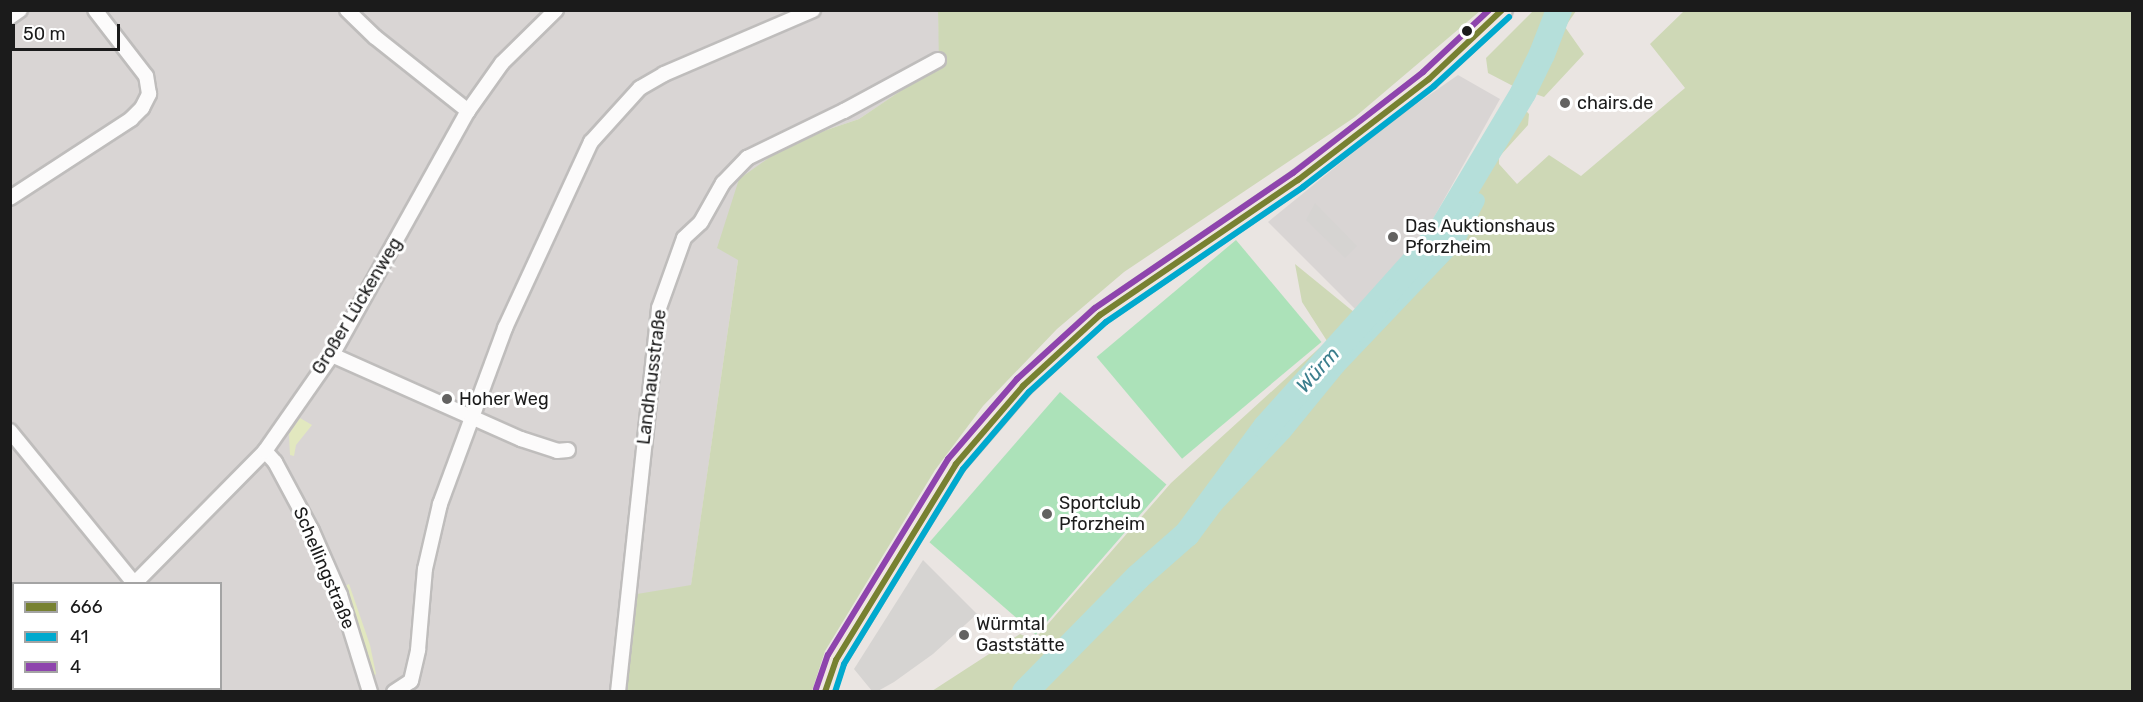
<!DOCTYPE html>
<meta charset="utf-8">
<style>
body{margin:0}
#map{position:relative;width:2143px;height:702px;overflow:hidden;background:#eae5e2;font-family:Rubik,sans-serif}
div>[style]{position:absolute}
.residential>*{inset:0;background:#d9d5d4}
.grass>*{inset:0;background:#e2e8bf}
.forest>*{inset:0;background:#ced8b6}
.pitch>*{inset:0;background:#ace2b9;transform-origin:0 0}
.parking>*{inset:0;background:#d6d4d2}
.canal>*{height:15px;margin:-7.5px;padding:0 7.5px;transform-origin:7.5px;border-radius:7.5px;background:#b5dfda}
.river>*{height:26px;margin:-13px;padding:0 13px;transform-origin:13px;border-radius:13px;background:#b5dfda}
.roads{filter:drop-shadow(2px 0 #bfbdbc) drop-shadow(-2px 0 #bfbdbc) drop-shadow(0 2px #bfbdbc) drop-shadow(0 -2px #bfbdbc)}
.minor>*{height:14px;margin:-7px;padding:0 7px;transform-origin:7px;border-radius:7px;background:#fcfbfb}
.major>*{height:18px;margin:-9px;padding:0 9px;transform-origin:9px;border-radius:9px;background:#f0e6e2}
.bus-1>*{height:6px;margin:-3px;padding:0 3px;transform-origin:3px;border-radius:3px;background:#778131}
.bus-2>*{height:6px;margin:-3px;padding:0 3px;transform-origin:3px;border-radius:3px;background:#00a9ce}
.bus-3>*{height:6px;margin:-3px;padding:0 3px;transform-origin:3px;border-radius:3px;background:#8e44ad}
.dots>*{width:16px;height:16px;translate:-50% -50%;box-sizing:border-box;border:3px solid #fff;border-radius:50%}
span{translate:-50% -50%;white-space:nowrap;text-align:center;line-height:1.15;-webkit-text-stroke:6px #fff;paint-order:stroke}
.poi-label{font-size:18px;color:#1b1b1b}
.left{translate:0 -50%;text-align:left}
.street-label{font-size:18px;color:#1b1b1b}
.water-label{font-size:20px;color:#3b7e8d;font-style:italic}
.frame{position:absolute;inset:0;border:12px solid #1b1b1b;pointer-events:none}
.legend{position:absolute;left:12px;top:582px;width:210px;height:108px;box-sizing:border-box;background:#fff;border:2px solid #a4a4a4;margin:0;padding:8px 10px;list-style:none;font-size:18px;color:#1b1b1b}
.legend li{display:flex;align-items:center;gap:12px;height:30px}
.legend b{width:30px;border:2px solid #a4a4a4}
.scale{position:absolute;left:12px;top:24px;width:108px;height:27px;box-sizing:border-box;border:3px solid #1b1b1b;border-top:0;padding-left:8px;font-size:18px;line-height:21px;white-space:nowrap;color:#1b1b1b;-webkit-text-stroke:4px #fff;paint-order:stroke}
</style>
<div id="map">
<div class="residential">
<i style="clip-path:polygon(evenodd,10px 11px,938px 11px,940px 65px,859px 119px,791px 142px,738px 260px,691px 586px,625px 691px,11px 691px,10px 11px,14px 584px,220px 584px,220px 688px,14px 688px,14px 584px)"></i>
<i style="clip-path:polygon(1458px 75px,1500px 99px,1418px 246px,1361px 315px,1268px 222px,1392px 121px)"></i>
</div>
<div class="grass">
<i style="clip-path:polygon(300px 418px,312px 425px,296px 445px,294px 456px,290px 455px,289px 434px)"></i>
<i style="clip-path:polygon(349px 584px,370px 645px,376px 674px,373px 677px,345px 586px)"></i>
</div>
<div class="forest">
<i style="clip-path:polygon(938px 11px,1480px 11px,1355px 117px,1124px 272px,1057px 329px,983px 406px,935px 470px,825px 651px,812px 691px,625px 692px,637px 594px,691px 585px,738px 260px,717px 248px,739px 179px,791px 142px,859px 119px,939px 65px)"></i>
<i style="clip-path:polygon(1533px 11px,1576px 11px,1565px 27px,1584px 54px,1544px 97px,1513px 86px,1488px 73px,1486px 58px)"></i>
<i style="clip-path:polygon(1684px 11px,2132px 11px,2132px 691px,932px 691px,1020px 634px,1034px 640px,1171px 483px,1327px 341px,1302px 302px,1295px 264px,1360px 317px,1363px 316px,1421px 247px,1515px 99px,1529px 114px,1528px 125px,1499px 157px,1499px 164px,1517px 184px,1549px 155px,1581px 176px,1685px 88px,1650px 44px)"></i>
</div>
<div class="pitch">
<i style="left:1236px;top:240px;width:133px;height:182px;rotate:50deg"></i>
<i style="left:1060px;top:392px;width:141px;height:199px;rotate:41deg"></i>
</div>
<div class="parking">
<i style="clip-path:polygon(1315px 203px,1357px 246px,1345px 258px,1306px 220px)"></i>
<i style="clip-path:polygon(923px 560px,977px 614px,933px 654px,894px 682px,878px 691px,872px 691px,854px 669px)"></i>
</div>
<div class="canal">
<i style="left:1187px;top:534px;width:141px;rotate:-46.7deg"></i>
<i style="left:1284px;top:431px;width:84px;rotate:-50.8deg"></i>
<i style="left:1337px;top:366px;width:173px;rotate:-46.4deg"></i>
<i style="left:1456px;top:241px;width:46px;rotate:-62.9deg"></i>
</div>
<div class="river">
<i style="left:1025px;top:692px;width:161px;rotate:-45.5deg"></i>
<i style="left:1138px;top:577px;width:65px;rotate:-41.3deg"></i>
<i style="left:1187px;top:534px;width:133px;rotate:-53.6deg"></i>
<i style="left:1266px;top:427px;width:259px;rotate:-48.1deg"></i>
<i style="left:1439px;top:234px;width:164px;rotate:-59.2deg"></i>
<i style="left:1523px;top:93px;width:43px;rotate:-64deg"></i>
<i style="left:1542px;top:54px;width:47px;rotate:-68.9deg"></i>
</div>
<div class="roads">
<div class="minor">
<i style="left:347px;top:10px;width:39px;rotate:44deg"></i>
<i style="left:375px;top:37px;width:119px;rotate:38.5deg"></i>
<i style="left:10px;top:17px;width:12px;rotate:-35deg"></i>
<i style="left:10px;top:198px;width:145px;rotate:-33.1deg"></i>
<i style="left:131px;top:119px;width:16px;rotate:-45deg"></i>
<i style="left:142px;top:108px;width:16px;rotate:-63deg"></i>
<i style="left:149px;top:94px;width:18px;rotate:-99deg"></i>
<i style="left:146px;top:76px;width:83px;rotate:-127.7deg"></i>
<i style="left:332px;top:355px;width:207px;rotate:24deg"></i>
<i style="left:521px;top:439px;width:38px;rotate:18deg"></i>
<i style="left:557px;top:451px;width:11px;rotate:-5deg"></i>
<i style="left:10px;top:431px;width:198px;rotate:50.8deg"></i>
<i style="left:265px;top:451px;width:15px;rotate:48deg"></i>
<i style="left:275px;top:462px;width:78px;rotate:61.8deg"></i>
<i style="left:312px;top:531px;width:70px;rotate:66.4deg"></i>
<i style="left:340px;top:595px;width:102px;rotate:72.8deg"></i>
<i style="left:134px;top:584px;width:187px;rotate:-45.4deg"></i>
<i style="left:265px;top:451px;width:117px;rotate:-55.1deg"></i>
<i style="left:332px;top:355px;width:279px;rotate:-60.9deg"></i>
<i style="left:468px;top:111px;width:59px;rotate:-54.7deg"></i>
<i style="left:502px;top:63px;width:76px;rotate:-44.5deg"></i>
<i style="left:10px;top:672px;width:4px;rotate:-27deg"></i>
<i style="left:199px;top:688px;width:4px;rotate:76deg"></i>
<i style="left:394px;top:692px;width:20px;rotate:-33deg"></i>
<i style="left:411px;top:681px;width:32px;rotate:-77deg"></i>
<i style="left:418px;top:650px;width:81px;rotate:-85.1deg"></i>
<i style="left:425px;top:569px;width:67px;rotate:-77deg"></i>
<i style="left:440px;top:504px;width:188px;rotate:-69.7deg"></i>
<i style="left:505px;top:328px;width:205px;rotate:-65.2deg"></i>
<i style="left:591px;top:142px;width:73px;rotate:-47.8deg"></i>
<i style="left:640px;top:88px;width:28px;rotate:-30deg"></i>
<i style="left:664px;top:74px;width:162px;rotate:-23.2deg"></i>
<i style="left:618px;top:692px;width:386px;rotate:-83.9deg"></i>
<i style="left:659px;top:308px;width:74px;rotate:-70.3deg"></i>
<i style="left:684px;top:238px;width:23px;rotate:-43deg"></i>
<i style="left:701px;top:222px;width:45px;rotate:-60.6deg"></i>
<i style="left:723px;top:183px;width:35px;rotate:-46deg"></i>
<i style="left:747px;top:158px;width:108px;rotate:-25.9deg"></i>
<i style="left:844px;top:111px;width:107px;rotate:-28.5deg"></i>
</div>
<div class="major">
<i style="left:825px;top:692px;width:34px;rotate:-71deg"></i>
<i style="left:836px;top:660px;width:230px;rotate:-58.5deg"></i>
<i style="left:956px;top:464px;width:103px;rotate:-49.3deg"></i>
<i style="left:1023px;top:386px;width:105px;rotate:-42.7deg"></i>
<i style="left:1100px;top:315px;width:240px;rotate:-34.3deg"></i>
<i style="left:1298px;top:180px;width:165px;rotate:-37.6deg"></i>
<i style="left:1429px;top:79px;width:101px;rotate:-43deg"></i>
</div>
</div>
<div class="bus-1">
<i style="left:825px;top:692px;width:34px;rotate:-71deg"></i>
<i style="left:836px;top:660px;width:230px;rotate:-58.5deg"></i>
<i style="left:956px;top:464px;width:103px;rotate:-49.3deg"></i>
<i style="left:1023px;top:386px;width:105px;rotate:-42.7deg"></i>
<i style="left:1100px;top:315px;width:240px;rotate:-34.3deg"></i>
<i style="left:1298px;top:180px;width:165px;rotate:-37.6deg"></i>
<i style="left:1429px;top:79px;width:100px;rotate:-43.4deg"></i>
</div>
<div class="bus-2">
<i style="left:835px;top:692px;width:29px;rotate:-72deg"></i>
<i style="left:844px;top:664px;width:228px;rotate:-58.6deg"></i>
<i style="left:963px;top:469px;width:101px;rotate:-49.4deg"></i>
<i style="left:1029px;top:392px;width:104px;rotate:-42.3deg"></i>
<i style="left:1106px;top:322px;width:239px;rotate:-34.4deg"></i>
<i style="left:1303px;top:187px;width:165px;rotate:-37.6deg"></i>
<i style="left:1434px;top:86px;width:102px;rotate:-42.6deg"></i>
</div>
<div class="bus-3">
<i style="left:816px;top:689px;width:36px;rotate:-71deg"></i>
<i style="left:828px;top:655px;width:230px;rotate:-58.5deg"></i>
<i style="left:948px;top:459px;width:106px;rotate:-49.2deg"></i>
<i style="left:1017px;top:379px;width:105px;rotate:-42.3deg"></i>
<i style="left:1095px;top:308px;width:240px;rotate:-34.3deg"></i>
<i style="left:1293px;top:173px;width:165px;rotate:-37.8deg"></i>
<i style="left:1423px;top:72px;width:91px;rotate:-43.2deg"></i>
</div>
<div class="dots">
<i style="left:1467px;top:31px;background:#1b1b1b"></i>
<i style="left:1565px;top:103px;background:#636261"></i>
<i style="left:1393px;top:237px;background:#636261"></i>
<i style="left:447px;top:399px;background:#636261"></i>
<i style="left:1047px;top:514px;background:#636261"></i>
<i style="left:964px;top:635px;background:#636261"></i>
</div>
<div class="poi-label">
<span class="left" style="left:1577px;top:103px">chairs.de</span>
<span class="left" style="left:1405px;top:237px">Das Auktionshaus<br>Pforzheim</span>
<span class="left" style="left:459px;top:399px">Hoher Weg</span>
<span class="left" style="left:1059px;top:514px">Sportclub<br>Pforzheim</span>
<span class="left" style="left:976px;top:635px">Würmtal<br>Gaststätte</span>
</div>
<div class="street-label">
<span style="left:357px;top:306px;rotate:-59deg">Großer Lückenweg</span>
<span style="left:652px;top:377px;rotate:-83deg">Landhausstraße</span>
<span style="left:324px;top:568px;rotate:67deg">Schellingstraße</span>
</div>
<div class="water-label">
<span style="left:1318px;top:370px;rotate:-48deg">Würm</span>
</div>
<div class="frame"></div>
<ul class="legend">
<li><b style="height:8px;background:#778131"></b>666</li>
<li><b style="height:8px;background:#00a9ce"></b>41</li>
<li><b style="height:8px;background:#8e44ad"></b>4</li>
</ul>
<div class="scale">50 m</div>
</div>
